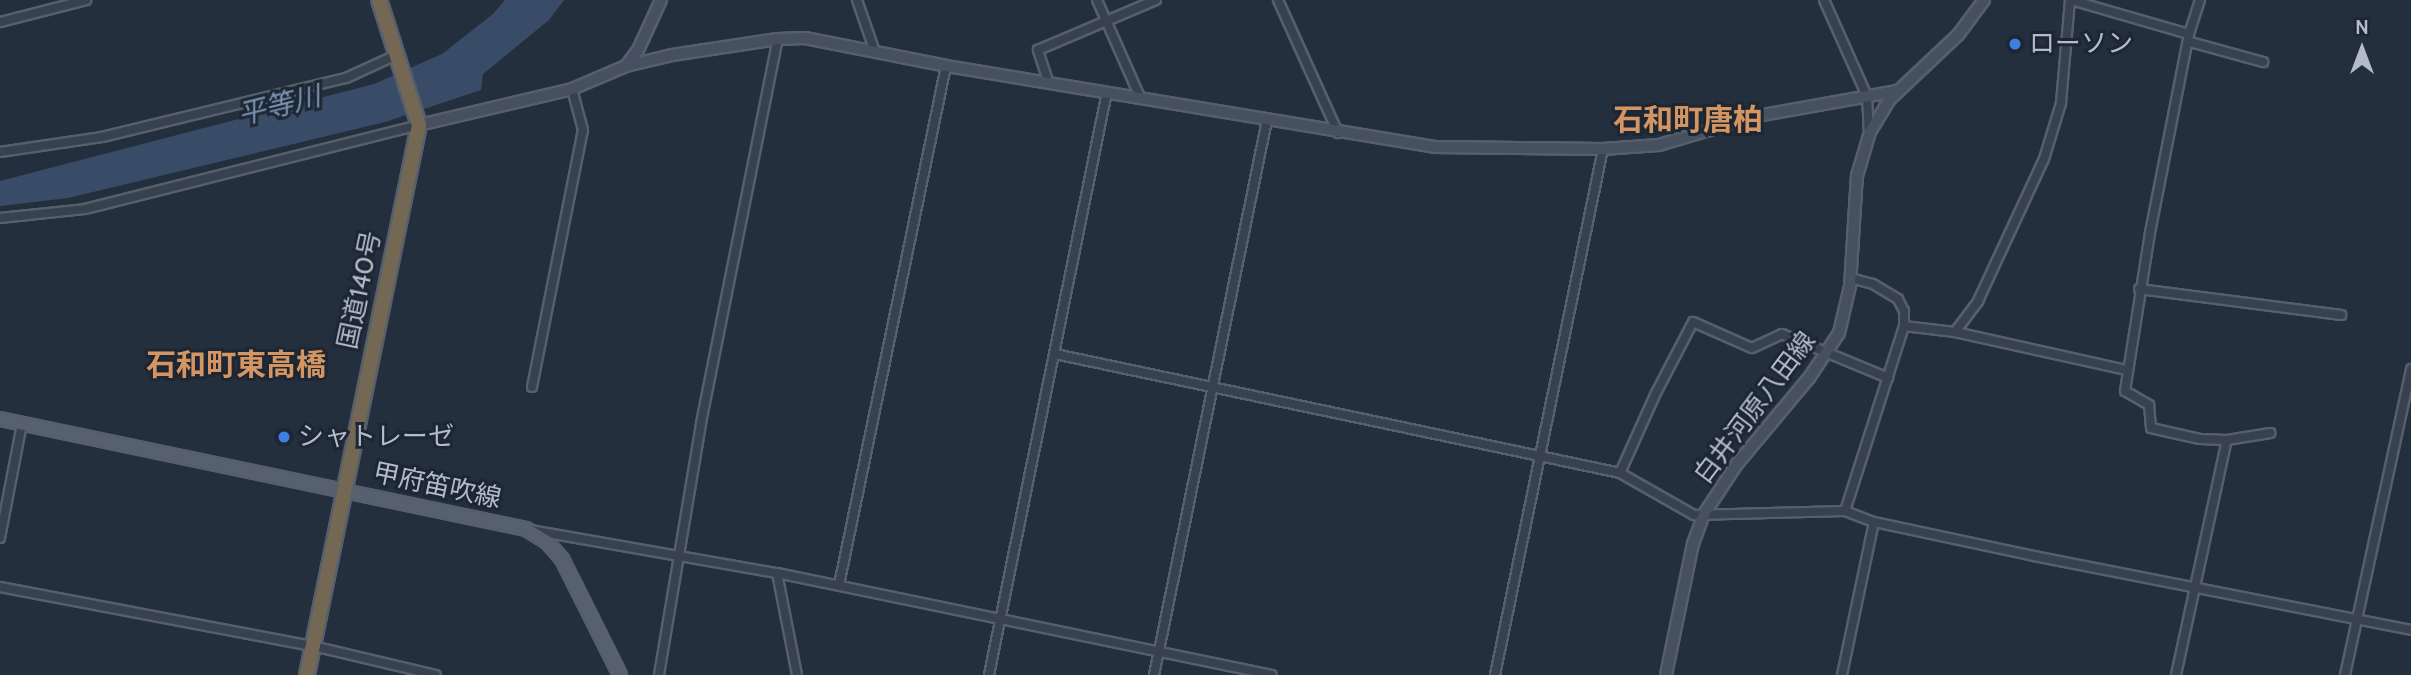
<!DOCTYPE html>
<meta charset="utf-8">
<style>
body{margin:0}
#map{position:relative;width:2411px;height:675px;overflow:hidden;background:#242f3e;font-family:Cabin,"Noto Sans JP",sans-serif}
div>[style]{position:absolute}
.water>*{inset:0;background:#394c67}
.roads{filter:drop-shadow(2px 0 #565f6c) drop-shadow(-2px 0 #565f6c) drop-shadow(0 2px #565f6c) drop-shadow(0 -2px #565f6c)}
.street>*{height:8px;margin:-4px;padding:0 4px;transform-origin:4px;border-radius:4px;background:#38414e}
.secondary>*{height:10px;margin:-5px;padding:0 5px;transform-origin:5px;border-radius:5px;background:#465061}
.primary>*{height:12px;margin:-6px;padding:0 6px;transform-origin:6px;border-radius:6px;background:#56606e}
.highway>*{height:14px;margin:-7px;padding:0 7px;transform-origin:7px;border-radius:7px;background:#746855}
.dots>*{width:19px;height:19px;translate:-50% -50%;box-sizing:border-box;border:4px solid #1d2633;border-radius:50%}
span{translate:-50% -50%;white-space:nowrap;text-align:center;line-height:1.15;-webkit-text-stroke:6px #1d2633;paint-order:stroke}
.poi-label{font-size:26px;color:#b4bcc9}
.left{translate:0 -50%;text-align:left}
.street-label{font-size:26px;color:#b4bcc9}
.water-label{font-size:28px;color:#7c92b1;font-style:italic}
.quarter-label{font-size:30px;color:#d59563;font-weight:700}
.north{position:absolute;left:2327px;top:14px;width:70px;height:70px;-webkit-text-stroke:5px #1d2633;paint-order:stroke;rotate:0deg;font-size:19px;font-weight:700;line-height:28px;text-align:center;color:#b4bcc9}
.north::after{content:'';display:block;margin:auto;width:24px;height:32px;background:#b4bcc9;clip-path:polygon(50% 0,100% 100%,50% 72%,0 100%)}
</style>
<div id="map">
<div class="water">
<i style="clip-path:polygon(505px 0,564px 0,549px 20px,483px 74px,481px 90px,385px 122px,68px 198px,0 206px,0 181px,374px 84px,442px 54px,493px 14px)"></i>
</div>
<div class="roads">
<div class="street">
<i style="left:857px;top:0;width:55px;rotate:70.9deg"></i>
<i style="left:1097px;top:0;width:106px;rotate:66.1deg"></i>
<i style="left:1278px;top:0;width:146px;rotate:65.7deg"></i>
<i style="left:1824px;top:0;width:105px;rotate:65.9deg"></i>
<i style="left:1867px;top:96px;width:35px;rotate:87deg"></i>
<i style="left:2071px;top:0;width:123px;rotate:16.1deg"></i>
<i style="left:2200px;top:0;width:36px;rotate:108deg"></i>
<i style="left:2189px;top:34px;width:203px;rotate:101.1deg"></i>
<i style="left:2150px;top:233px;width:160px;rotate:99deg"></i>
<i style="left:2125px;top:391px;width:28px;rotate:30deg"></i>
<i style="left:2149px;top:405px;width:23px;rotate:85deg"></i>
<i style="left:2151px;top:428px;width:50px;rotate:12.7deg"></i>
<i style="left:2200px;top:439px;width:27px;rotate:2deg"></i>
<i style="left:2227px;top:440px;width:44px;rotate:-9.2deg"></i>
<i style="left:0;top:22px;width:89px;rotate:-14.3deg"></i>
<i style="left:2190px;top:42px;width:76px;rotate:15.3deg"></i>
<i style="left:1048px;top:81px;width:33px;rotate:-108deg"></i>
<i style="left:1038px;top:50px;width:128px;rotate:-23deg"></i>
<i style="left:0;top:152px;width:103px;rotate:-8.4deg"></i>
<i style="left:102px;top:137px;width:251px;rotate:-13.6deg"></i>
<i style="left:346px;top:78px;width:55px;rotate:-24.7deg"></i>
<i style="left:0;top:218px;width:85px;rotate:-6deg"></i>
<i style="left:85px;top:209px;width:344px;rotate:-14.1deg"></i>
<i style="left:2139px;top:289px;width:204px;rotate:7.3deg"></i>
<i style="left:1904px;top:326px;width:51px;rotate:6.7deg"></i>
<i style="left:1955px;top:332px;width:175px;rotate:12.5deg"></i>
<i style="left:1955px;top:332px;width:39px;rotate:-53deg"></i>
<i style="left:1978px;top:301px;width:157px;rotate:-65.1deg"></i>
<i style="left:2044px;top:159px;width:59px;rotate:-73.1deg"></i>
<i style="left:2061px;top:103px;width:103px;rotate:-85deg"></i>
<i style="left:1055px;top:354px;width:577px;rotate:11.89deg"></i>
<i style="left:1620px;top:473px;width:85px;rotate:29.6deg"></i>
<i style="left:1694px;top:515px;width:151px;rotate:-1.5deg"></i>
<i style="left:1845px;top:511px;width:31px;rotate:21deg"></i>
<i style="left:1874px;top:522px;width:164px;rotate:12deg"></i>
<i style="left:2034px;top:556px;width:384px;rotate:11.1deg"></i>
<i style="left:532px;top:387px;width:262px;rotate:-78.8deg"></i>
<i style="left:583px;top:130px;width:42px;rotate:-105deg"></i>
<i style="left:1620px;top:473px;width:88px;rotate:-65.8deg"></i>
<i style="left:1656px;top:393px;width:80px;rotate:-62.5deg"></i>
<i style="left:1693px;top:322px;width:64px;rotate:23.8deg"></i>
<i style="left:1752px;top:348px;width:33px;rotate:-25deg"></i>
<i style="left:1782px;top:334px;width:115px;rotate:22.5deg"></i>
<i style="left:1845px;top:511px;width:194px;rotate:-72.3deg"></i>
<i style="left:1904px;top:326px;width:15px;rotate:-90deg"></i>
<i style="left:1904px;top:311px;width:13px;rotate:-117deg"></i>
<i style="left:1898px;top:299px;width:29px;rotate:-149deg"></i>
<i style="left:1873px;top:284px;width:24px;rotate:-165deg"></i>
<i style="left:530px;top:530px;width:251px;rotate:9.9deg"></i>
<i style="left:777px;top:573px;width:505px;rotate:11.64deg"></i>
<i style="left:0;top:538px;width:116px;rotate:-79.1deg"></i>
<i style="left:777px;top:573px;width:104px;rotate:78.9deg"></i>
<i style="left:839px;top:585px;width:530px;rotate:-78.35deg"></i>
<i style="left:0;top:587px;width:319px;rotate:10.7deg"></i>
<i style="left:313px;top:646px;width:126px;rotate:13.3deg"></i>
<i style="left:659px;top:675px;width:255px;rotate:-80.5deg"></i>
<i style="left:701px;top:423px;width:392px;rotate:-78.7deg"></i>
<i style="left:989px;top:675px;width:595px;rotate:-78.56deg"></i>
<i style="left:1154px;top:675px;width:566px;rotate:-78.49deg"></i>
<i style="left:1495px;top:675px;width:537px;rotate:-78.4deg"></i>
<i style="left:1842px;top:675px;width:156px;rotate:-78.2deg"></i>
<i style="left:2176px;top:675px;width:240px;rotate:-77.8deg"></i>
<i style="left:2345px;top:675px;width:313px;rotate:-77.8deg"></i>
</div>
<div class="secondary">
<i style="left:626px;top:66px;width:20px;rotate:-53deg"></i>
<i style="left:638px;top:50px;width:55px;rotate:-65.3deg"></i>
<i style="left:419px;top:125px;width:157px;rotate:-13.2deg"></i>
<i style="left:572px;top:89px;width:59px;rotate:-23.1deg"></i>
<i style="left:626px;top:66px;width:47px;rotate:-13.4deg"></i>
<i style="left:672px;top:55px;width:107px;rotate:-8.6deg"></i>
<i style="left:778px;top:39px;width:27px;rotate:-2deg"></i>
<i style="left:805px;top:38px;width:144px;rotate:11.2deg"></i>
<i style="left:946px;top:66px;width:495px;rotate:9.4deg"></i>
<i style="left:1434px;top:147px;width:169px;rotate:0.7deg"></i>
<i style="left:1603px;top:149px;width:56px;rotate:-4.1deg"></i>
<i style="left:1659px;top:145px;width:102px;rotate:-16.5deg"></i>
<i style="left:1757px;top:116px;width:143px;rotate:-10.1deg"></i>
<i style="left:1666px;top:675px;width:134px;rotate:-78.4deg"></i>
<i style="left:1693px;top:544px;width:32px;rotate:-70deg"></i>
<i style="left:1704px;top:514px;width:60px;rotate:-56.6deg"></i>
<i style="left:1737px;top:464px;width:112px;rotate:-50.1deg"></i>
<i style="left:1809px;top:378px;width:54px;rotate:-56.3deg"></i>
<i style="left:1839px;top:333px;width:48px;rotate:-76.8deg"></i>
<i style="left:1850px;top:286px;width:110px;rotate:-86.4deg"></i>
<i style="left:1857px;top:176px;width:46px;rotate:-73.5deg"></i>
<i style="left:1870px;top:132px;width:39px;rotate:-59deg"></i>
<i style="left:1890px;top:99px;width:93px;rotate:-43.3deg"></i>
<i style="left:1958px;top:35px;width:44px;rotate:-53.4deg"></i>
</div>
<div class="primary">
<i style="left:0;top:419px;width:537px;rotate:11.81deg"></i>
<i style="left:526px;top:529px;width:26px;rotate:32deg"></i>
<i style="left:548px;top:543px;width:21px;rotate:49deg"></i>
<i style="left:562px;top:559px;width:130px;rotate:63.4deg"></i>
</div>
<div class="highway">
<i style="left:307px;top:675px;width:561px;rotate:-78.49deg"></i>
<i style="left:419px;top:125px;width:131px;rotate:-107.7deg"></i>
</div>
</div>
<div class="dots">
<i style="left:2015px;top:44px;background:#3f7fe0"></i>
<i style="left:284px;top:437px;background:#3f7fe0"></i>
</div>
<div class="poi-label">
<span class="left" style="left:2029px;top:44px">ローソン</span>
<span class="left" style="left:298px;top:437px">シャトレーゼ</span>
</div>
<div class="street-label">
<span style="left:360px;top:290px;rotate:-78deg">国道140号</span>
<span style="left:1755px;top:408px;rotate:-53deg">白井河原八田線</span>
<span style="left:437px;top:486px;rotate:12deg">甲府笛吹線</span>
</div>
<div class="water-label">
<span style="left:279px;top:105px;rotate:-14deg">平等川</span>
</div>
<div class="quarter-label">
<span style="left:1688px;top:120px">石和町唐柏</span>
<span style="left:236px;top:365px">石和町東高橋</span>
</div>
<div class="north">N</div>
</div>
